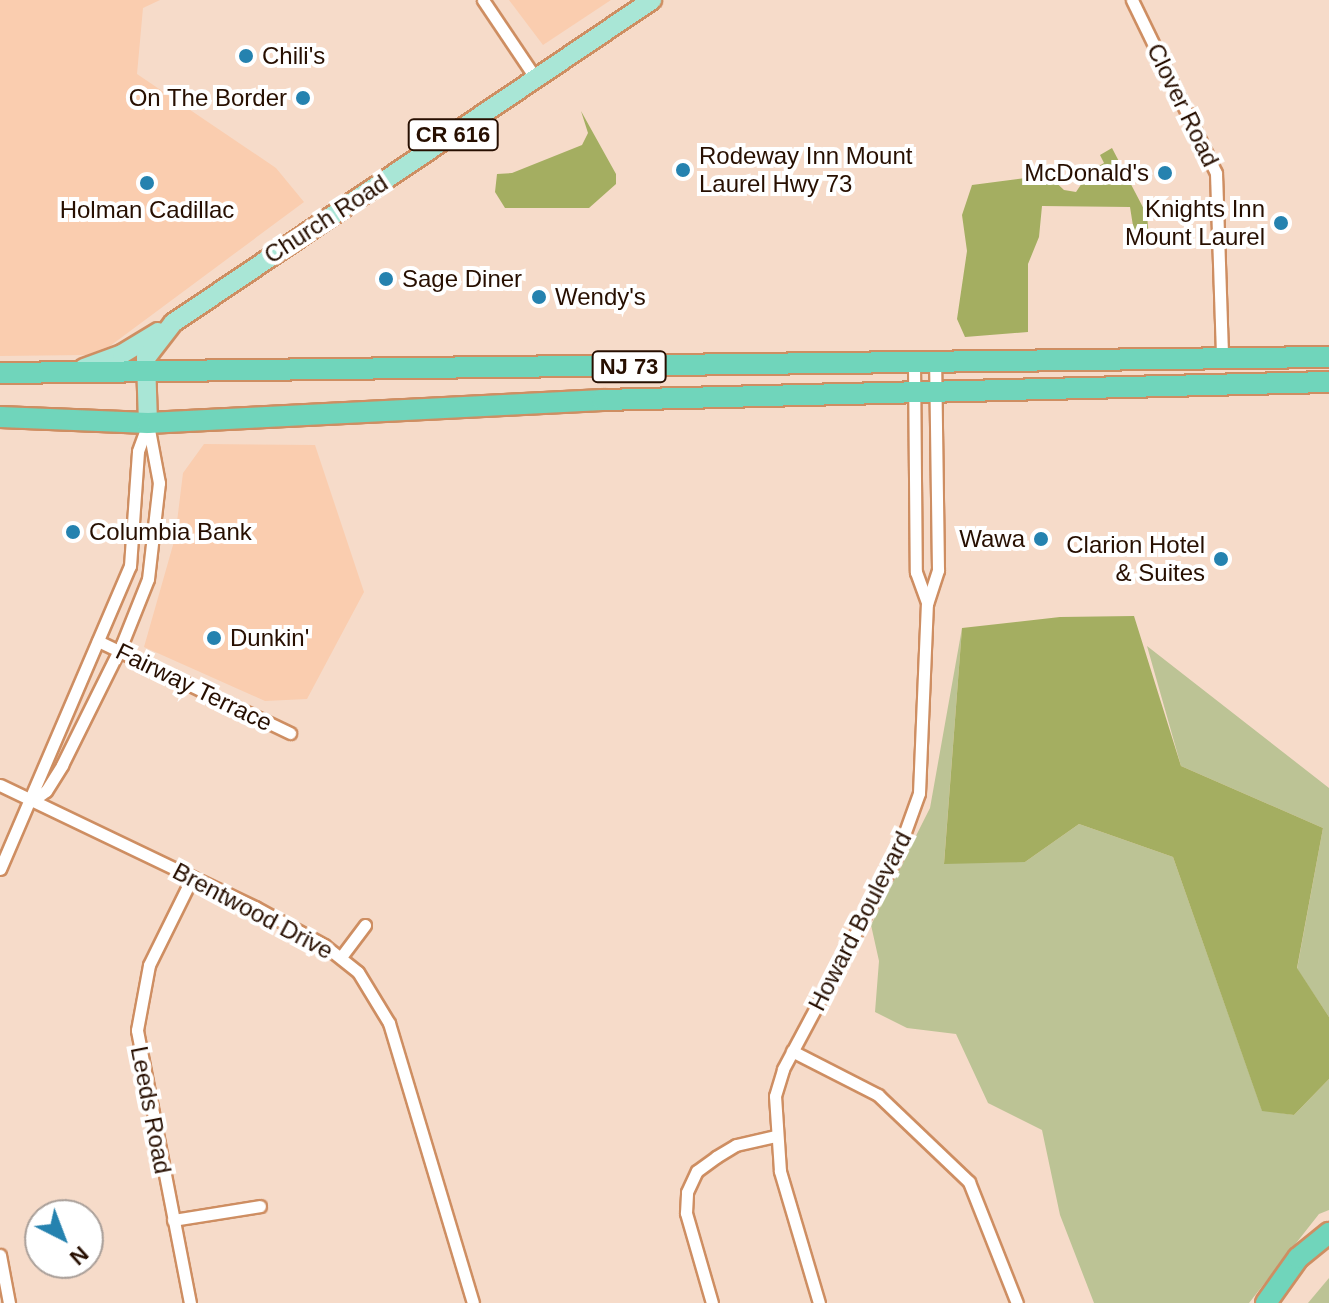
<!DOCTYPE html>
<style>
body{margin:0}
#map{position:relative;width:1329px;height:1303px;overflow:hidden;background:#f6dbc9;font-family:Arial,sans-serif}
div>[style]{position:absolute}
.built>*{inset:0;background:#facdaf}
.green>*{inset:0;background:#bcc395}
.forest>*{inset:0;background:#a4ae61}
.roads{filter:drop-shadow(2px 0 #ce8e62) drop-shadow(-2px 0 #ce8e62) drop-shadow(0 2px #ce8e62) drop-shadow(0 -2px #ce8e62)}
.street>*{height:11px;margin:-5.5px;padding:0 5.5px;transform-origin:5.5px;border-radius:5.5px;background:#fff}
.primary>*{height:18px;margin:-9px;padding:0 9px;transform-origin:9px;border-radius:9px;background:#a9e6d6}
.highway>*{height:20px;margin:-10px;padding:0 10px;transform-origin:10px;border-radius:10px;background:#70d5bb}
.dots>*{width:22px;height:22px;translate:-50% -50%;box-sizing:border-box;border:4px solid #fff;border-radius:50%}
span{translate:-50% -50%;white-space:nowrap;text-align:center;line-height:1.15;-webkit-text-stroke:8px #fff;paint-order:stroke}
.shield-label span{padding:2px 6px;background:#fff;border:2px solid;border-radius:6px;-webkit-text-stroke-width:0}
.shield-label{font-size:22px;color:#270f01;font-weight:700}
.poi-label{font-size:24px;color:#270f01}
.left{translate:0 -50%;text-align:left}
.right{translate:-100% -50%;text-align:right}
.street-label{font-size:24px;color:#270f01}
.north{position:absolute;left:24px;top:1199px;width:80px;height:80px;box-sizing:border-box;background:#fff;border:2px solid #a99f99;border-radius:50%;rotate:138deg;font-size:22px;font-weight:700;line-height:32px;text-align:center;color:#270f01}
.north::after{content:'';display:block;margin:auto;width:28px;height:36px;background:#2582af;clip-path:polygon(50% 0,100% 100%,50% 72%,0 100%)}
</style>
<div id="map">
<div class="built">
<i style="clip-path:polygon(0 0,160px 0,143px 8px,137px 74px,276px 168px,304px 202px,110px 346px,87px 355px,0 356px)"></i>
<i style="clip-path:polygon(509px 0,611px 0,543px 45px)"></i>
<i style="clip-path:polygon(204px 444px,315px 445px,364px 592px,307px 699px,265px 701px,144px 647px,175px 538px,183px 473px)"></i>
</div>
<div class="green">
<i style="clip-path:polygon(962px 628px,944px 863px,1025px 862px,1079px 824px,1173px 857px,1262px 1110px,1294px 1115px,1329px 1079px,1329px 1210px,1319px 1214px,1249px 1303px,1094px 1303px,1060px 1215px,1042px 1130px,988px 1103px,956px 1034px,907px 1028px,875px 1012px,879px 961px,871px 925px,930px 808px)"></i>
<i style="clip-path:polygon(1147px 646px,1329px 788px,1329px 1017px,1297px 969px,1323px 828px,1181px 766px)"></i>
<i style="clip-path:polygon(1329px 1278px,1329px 1303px,1308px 1303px)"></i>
</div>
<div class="forest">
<i style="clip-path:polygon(581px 111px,616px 174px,616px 184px,589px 208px,505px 208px,495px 192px,497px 174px,512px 173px,582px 145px,588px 133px)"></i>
<i style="clip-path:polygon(1112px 148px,1147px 215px,1149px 238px,1144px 245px,1136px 245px,1130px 207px,1042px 206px,1039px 237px,1028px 264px,1028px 332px,965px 337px,957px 319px,967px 251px,962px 215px,972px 185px,1048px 175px,1064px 190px,1076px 192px,1090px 171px,1104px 163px,1100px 155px)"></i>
<i style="clip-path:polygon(1134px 616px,1181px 766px,1323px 828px,1297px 968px,1329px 1017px,1329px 1079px,1294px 1115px,1262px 1111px,1173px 857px,1079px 824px,1025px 862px,944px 864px,962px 628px,1060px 617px)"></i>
</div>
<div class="roads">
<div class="street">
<i style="left:483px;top:0;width:95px;rotate:56.1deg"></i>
<i style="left:1132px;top:0;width:192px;rotate:64.1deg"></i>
<i style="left:1216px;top:173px;width:185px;rotate:88.1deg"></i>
<i style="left:914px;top:363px;width:209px;rotate:89.5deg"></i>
<i style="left:916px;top:572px;width:33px;rotate:70deg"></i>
<i style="left:98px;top:641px;width:213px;rotate:25.6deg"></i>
<i style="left:0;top:785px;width:283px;rotate:25.6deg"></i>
<i style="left:255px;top:907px;width:79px;rotate:28.8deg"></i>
<i style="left:324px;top:945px;width:43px;rotate:38.5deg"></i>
<i style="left:358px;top:972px;width:60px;rotate:58.7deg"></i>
<i style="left:389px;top:1023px;width:292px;rotate:73.3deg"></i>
<i style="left:32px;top:801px;width:17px;rotate:-36deg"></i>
<i style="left:46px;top:791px;width:31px;rotate:-58deg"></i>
<i style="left:62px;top:765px;width:135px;rotate:-63.6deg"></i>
<i style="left:122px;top:644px;width:70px;rotate:-68.2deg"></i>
<i style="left:148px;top:579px;width:97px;rotate:-83.5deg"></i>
<i style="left:159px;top:483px;width:60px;rotate:-100.6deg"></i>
<i style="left:0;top:869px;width:330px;rotate:-66.8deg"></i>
<i style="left:130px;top:566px;width:115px;rotate:-86deg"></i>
<i style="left:138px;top:451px;width:30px;rotate:-70deg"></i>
<i style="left:341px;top:957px;width:40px;rotate:-53deg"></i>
<i style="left:792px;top:1051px;width:97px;rotate:27.1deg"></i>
<i style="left:878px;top:1095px;width:126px;rotate:43.7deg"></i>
<i style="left:969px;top:1182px;width:130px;rotate:68.4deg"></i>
<i style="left:173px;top:1220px;width:88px;rotate:-9.1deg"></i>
<i style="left:0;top:1255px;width:49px;rotate:79.4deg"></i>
<i style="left:190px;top:1303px;width:278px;rotate:-101deg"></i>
<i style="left:137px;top:1030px;width:66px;rotate:-79.5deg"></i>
<i style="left:149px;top:965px;width:97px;rotate:-63.7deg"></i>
<i style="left:712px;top:1303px;width:94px;rotate:-106.1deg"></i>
<i style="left:686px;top:1213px;width:21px;rotate:-87deg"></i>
<i style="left:687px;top:1192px;width:23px;rotate:-65deg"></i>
<i style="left:697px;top:1171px;width:24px;rotate:-36deg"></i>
<i style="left:716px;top:1157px;width:23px;rotate:-31deg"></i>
<i style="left:736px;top:1145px;width:41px;rotate:-12.7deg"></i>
<i style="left:819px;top:1303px;width:138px;rotate:-106.5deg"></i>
<i style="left:780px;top:1171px;width:75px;rotate:-93.8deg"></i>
<i style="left:775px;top:1096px;width:28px;rotate:-73deg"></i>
<i style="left:783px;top:1069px;width:240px;rotate:-61.9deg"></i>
<i style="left:896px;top:857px;width:68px;rotate:-70.2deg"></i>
<i style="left:919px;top:793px;width:189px;rotate:-87.6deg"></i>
<i style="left:927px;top:604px;width:36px;rotate:-72deg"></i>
<i style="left:938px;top:570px;width:207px;rotate:-90.8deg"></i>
</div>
<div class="primary">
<i style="left:84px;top:368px;width:40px;rotate:-20.2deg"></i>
<i style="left:122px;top:354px;width:42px;rotate:-31.4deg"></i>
<i style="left:148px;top:423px;width:65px;rotate:-91.8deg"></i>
<i style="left:146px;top:358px;width:44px;rotate:-52.4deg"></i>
<i style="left:173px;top:323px;width:578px;rotate:-33.99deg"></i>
</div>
<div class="highway">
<i style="left:0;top:373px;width:1329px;rotate:-0.69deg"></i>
<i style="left:0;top:417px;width:148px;rotate:2.3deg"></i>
<i style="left:148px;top:423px;width:455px;rotate:-2.9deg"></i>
<i style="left:602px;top:400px;width:727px;rotate:-1.42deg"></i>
<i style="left:1266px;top:1303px;width:55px;rotate:-54.6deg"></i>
<i style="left:1298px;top:1258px;width:40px;rotate:-39deg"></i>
</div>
</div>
<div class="dots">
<i style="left:246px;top:56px;background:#2582af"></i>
<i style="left:303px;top:98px;background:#2582af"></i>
<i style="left:683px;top:170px;background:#2582af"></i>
<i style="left:1165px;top:173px;background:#2582af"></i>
<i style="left:147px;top:183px;background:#2582af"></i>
<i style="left:1281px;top:223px;background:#2582af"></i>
<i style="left:386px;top:279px;background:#2582af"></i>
<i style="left:539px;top:297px;background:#2582af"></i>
<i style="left:73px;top:532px;background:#2582af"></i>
<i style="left:1041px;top:539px;background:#2582af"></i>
<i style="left:1221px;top:559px;background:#2582af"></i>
<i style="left:214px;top:638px;background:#2582af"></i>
</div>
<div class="shield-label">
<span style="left:453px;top:135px">CR 616</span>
<span style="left:629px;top:367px">NJ 73</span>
</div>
<div class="poi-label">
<span class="left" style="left:262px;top:56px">Chili's</span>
<span class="right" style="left:287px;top:98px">On The Border</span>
<span class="left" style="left:699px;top:170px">Rodeway Inn Mount<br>Laurel Hwy 73</span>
<span class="right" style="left:1149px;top:173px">McDonald's</span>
<span class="right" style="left:1265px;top:223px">Knights Inn<br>Mount Laurel</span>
<span style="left:147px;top:210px">Holman Cadillac</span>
<span class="left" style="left:402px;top:279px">Sage Diner</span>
<span class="left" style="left:555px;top:297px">Wendy's</span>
<span class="left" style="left:89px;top:532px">Columbia Bank</span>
<span class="right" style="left:1025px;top:539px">Wawa</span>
<span class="right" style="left:1205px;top:559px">Clarion Hotel<br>&amp; Suites</span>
<span class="left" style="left:230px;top:638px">Dunkin'</span>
</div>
<div class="street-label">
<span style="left:1183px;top:105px;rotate:64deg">Clover Road</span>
<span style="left:326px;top:219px;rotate:-33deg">Church Road</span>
<span style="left:194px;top:687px;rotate:26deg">Fairway Terrace</span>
<span style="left:253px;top:911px;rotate:28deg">Brentwood Drive</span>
<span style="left:860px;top:921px;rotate:-63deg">Howard Boulevard</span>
<span style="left:151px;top:1110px;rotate:79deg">Leeds Road</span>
</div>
<div class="north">N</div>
</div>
